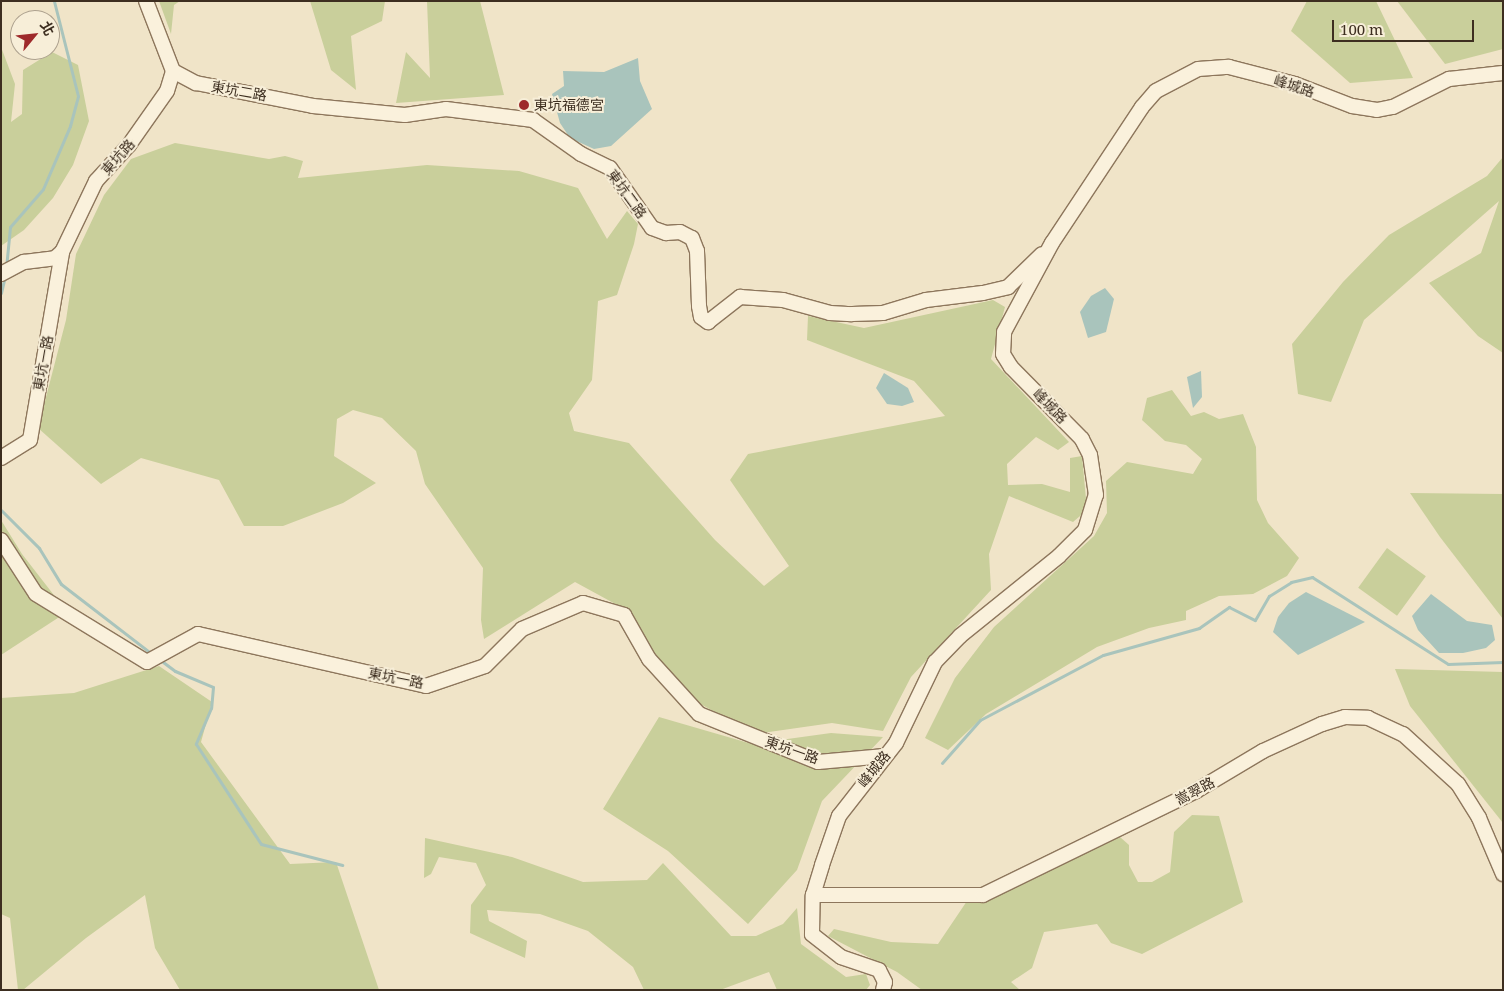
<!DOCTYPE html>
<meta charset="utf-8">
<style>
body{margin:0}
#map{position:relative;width:1504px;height:991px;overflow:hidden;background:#f0e4c8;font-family:"Noto Serif","Noto Sans TC",serif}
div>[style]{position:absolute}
.green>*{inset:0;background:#c9cf9b;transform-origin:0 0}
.water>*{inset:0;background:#a9c4bc}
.stream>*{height:3px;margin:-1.5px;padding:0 1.5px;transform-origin:1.5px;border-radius:1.5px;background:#a9c4bc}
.roads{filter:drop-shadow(1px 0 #8d765c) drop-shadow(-1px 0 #8d765c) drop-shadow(0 1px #8d765c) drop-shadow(0 -1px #8d765c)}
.minor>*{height:14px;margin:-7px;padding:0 7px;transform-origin:7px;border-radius:7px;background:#faf1dc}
.dots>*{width:14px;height:14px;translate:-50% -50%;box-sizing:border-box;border:2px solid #f7eed8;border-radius:50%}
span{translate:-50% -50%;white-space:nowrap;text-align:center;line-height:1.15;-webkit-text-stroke:4px #f7eed8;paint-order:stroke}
.street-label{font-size:14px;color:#3d2e20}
.poi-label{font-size:14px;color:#3d2e20}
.left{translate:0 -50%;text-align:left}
.frame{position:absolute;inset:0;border:2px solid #3d2e20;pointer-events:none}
.north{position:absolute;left:10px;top:10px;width:50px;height:50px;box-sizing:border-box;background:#f7eed8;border:1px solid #ada18e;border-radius:50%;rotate:62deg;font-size:14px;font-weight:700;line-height:20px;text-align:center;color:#3d2e20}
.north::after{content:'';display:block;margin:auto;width:18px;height:22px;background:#9e2a2b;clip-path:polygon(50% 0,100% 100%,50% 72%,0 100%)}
.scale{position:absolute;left:1332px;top:20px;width:142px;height:22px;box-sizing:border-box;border:2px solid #3d2e20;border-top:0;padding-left:6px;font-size:15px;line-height:18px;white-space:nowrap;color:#3d2e20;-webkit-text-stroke:4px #f7eed8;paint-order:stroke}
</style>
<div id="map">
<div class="green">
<i style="clip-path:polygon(159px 1px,180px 1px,174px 5px,171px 34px)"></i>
<i style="clip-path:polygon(310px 1px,385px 1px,382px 21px,351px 36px,356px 90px,331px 70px)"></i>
<i style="clip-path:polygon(427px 1px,480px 1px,504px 95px,396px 103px,406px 52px,430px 78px)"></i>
<i style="clip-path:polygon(1307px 1px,1376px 1px,1413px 78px,1350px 83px,1291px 31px)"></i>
<i style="clip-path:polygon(1397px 1px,1503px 1px,1503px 49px,1445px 64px)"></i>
<i style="clip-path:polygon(1px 47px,15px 84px,11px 122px,22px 114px,23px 70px,52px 52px,78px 65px,89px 121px,73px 165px,53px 198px,24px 230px,1px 246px)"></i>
<i style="clip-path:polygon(175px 143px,269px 159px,285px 156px,303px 161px,298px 178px,427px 165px,519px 171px,578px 188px,607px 239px,627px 211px,638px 224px,634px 244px,617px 295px,598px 301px,592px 380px,569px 413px,574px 431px,629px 443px,715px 540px,764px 586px,789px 566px,730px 480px,748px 454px,945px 416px,914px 381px,807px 340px,808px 316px,864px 328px,993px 300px,1005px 307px,991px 359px,1069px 442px,1058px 450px,1036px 437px,1007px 464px,1008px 485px,1042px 484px,1070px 492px,1070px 458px,1082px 456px,1087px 510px,1073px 522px,1009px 496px,989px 554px,991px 590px,911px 677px,883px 731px,832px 723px,755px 734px,684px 695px,651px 654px,630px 612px,575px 582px,484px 639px,481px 620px,483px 568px,425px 484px,416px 451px,382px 418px,353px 410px,337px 419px,334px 456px,376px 483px,343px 503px,283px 526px,244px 526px,219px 480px,141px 458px,101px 484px,38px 428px,66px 320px,76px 254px,104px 195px,131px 159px)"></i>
<i style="clip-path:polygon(1503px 157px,1503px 353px,1478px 336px,1429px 283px,1481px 253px,1499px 201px,1364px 320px,1331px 402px,1298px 394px,1292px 344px,1343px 282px,1389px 235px,1487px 176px)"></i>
<i style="clip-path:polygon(1172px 390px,1191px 416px,1204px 412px,1219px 419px,1243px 414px,1256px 447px,1257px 500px,1268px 523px,1299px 558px,1287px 576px,1253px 594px,1219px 596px,1186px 611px,1186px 620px,1149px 628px,1097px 647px,986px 714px,948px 750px,925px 738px,955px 678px,994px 627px,1094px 536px,1107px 513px,1106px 481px,1127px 462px,1193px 474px,1202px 459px,1186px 445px,1165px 441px,1142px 420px,1147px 398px)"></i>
<i style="clip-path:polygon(1410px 493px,1503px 494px,1503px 619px,1440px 537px)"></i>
<i style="clip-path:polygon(1px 520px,22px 554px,67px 612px,1px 655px)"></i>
<i style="left:1387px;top:548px;width:48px;height:49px;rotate:36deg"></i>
<i style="clip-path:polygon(159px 666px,212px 702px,201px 742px,290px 864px,336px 862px,379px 990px,180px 990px,155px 948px,145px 895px,86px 938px,23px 990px,18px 990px,10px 918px,1px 914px,1px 698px,74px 693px)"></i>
<i style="clip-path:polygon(1395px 669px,1503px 672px,1503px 823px,1410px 706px)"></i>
<i style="clip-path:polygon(659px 717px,752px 744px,831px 733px,883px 737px,822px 801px,797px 870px,748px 924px,668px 851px,603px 809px)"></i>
<i style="clip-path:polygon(1192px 815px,1219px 816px,1243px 902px,1142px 954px,1111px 943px,1097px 924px,1044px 932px,1032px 968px,1011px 982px,1020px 990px,922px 990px,897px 972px,828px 936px,834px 929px,891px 942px,938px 944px,967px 901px,1120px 837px,1129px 845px,1129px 865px,1138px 882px,1152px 882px,1170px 872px,1174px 832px)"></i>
<i style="clip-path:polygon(425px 838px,512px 857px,583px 882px,647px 880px,663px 863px,731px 936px,756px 936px,783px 924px,797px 908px,801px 944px,846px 977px,866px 974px,870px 985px,866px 990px,777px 990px,769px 972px,720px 990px,644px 990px,633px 967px,588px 931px,540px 914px,487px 910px,489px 921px,527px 941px,525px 958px,470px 933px,471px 905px,486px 885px,476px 863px,439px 857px,431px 874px,424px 878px)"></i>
</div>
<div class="water">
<i style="clip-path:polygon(638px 58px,640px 81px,652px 109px,611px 146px,594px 149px,570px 138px,560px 123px,552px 94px,564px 86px,563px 71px,604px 72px)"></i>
<i style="clip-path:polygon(1105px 288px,1114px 299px,1106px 332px,1088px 338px,1080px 312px,1091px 296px)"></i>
<i style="clip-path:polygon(1201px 371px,1202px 397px,1193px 408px,1187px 377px)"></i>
<i style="clip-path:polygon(884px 373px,908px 388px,914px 402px,902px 406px,887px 404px,876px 388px)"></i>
<i style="clip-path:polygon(1306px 592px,1365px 622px,1298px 655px,1273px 632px,1278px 617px,1289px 603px)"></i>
<i style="clip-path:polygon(1431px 594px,1467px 621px,1492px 625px,1495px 640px,1486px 648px,1463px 653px,1439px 653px,1418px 630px,1412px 616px)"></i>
</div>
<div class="stream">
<i style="left:6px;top:268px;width:41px;rotate:-84.4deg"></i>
<i style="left:10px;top:227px;width:50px;rotate:-49deg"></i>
<i style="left:43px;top:189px;width:69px;rotate:-66.8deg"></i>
<i style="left:70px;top:126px;width:31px;rotate:-75deg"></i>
<i style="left:78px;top:96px;width:98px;rotate:-104.2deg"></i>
<i style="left:1px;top:293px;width:17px;rotate:-77deg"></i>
<i style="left:1px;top:510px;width:54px;rotate:45deg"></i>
<i style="left:39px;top:548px;width:42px;rotate:58.6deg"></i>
<i style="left:61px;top:584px;width:115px;rotate:37.6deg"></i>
<i style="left:159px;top:659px;width:20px;rotate:37deg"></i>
<i style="left:175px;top:671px;width:41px;rotate:22.8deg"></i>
<i style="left:213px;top:687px;width:21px;rotate:95deg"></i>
<i style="left:211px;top:708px;width:39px;rotate:113deg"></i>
<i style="left:196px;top:744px;width:119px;rotate:57deg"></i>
<i style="left:261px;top:844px;width:84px;rotate:14.5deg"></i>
<i style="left:942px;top:763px;width:57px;rotate:-48.5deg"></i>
<i style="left:980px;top:720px;width:139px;rotate:-27.9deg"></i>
<i style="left:1103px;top:655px;width:100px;rotate:-15.7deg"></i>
<i style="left:1199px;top:628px;width:37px;rotate:-35deg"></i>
<i style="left:1229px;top:607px;width:29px;rotate:27deg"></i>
<i style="left:1255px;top:620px;width:28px;rotate:-60deg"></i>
<i style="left:1269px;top:596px;width:26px;rotate:-32deg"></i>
<i style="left:1291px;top:582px;width:22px;rotate:-13deg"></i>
<i style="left:1312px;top:577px;width:161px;rotate:32.6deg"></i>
<i style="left:1448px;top:664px;width:55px;rotate:-2.1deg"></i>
</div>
<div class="roads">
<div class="minor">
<i style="left:173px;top:71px;width:26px;rotate:28deg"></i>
<i style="left:196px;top:83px;width:119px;rotate:11.1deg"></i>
<i style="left:313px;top:106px;width:92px;rotate:5.6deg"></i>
<i style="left:405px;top:115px;width:41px;rotate:-8.3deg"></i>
<i style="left:446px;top:109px;width:88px;rotate:7.2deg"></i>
<i style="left:533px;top:120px;width:59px;rotate:35.3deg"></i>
<i style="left:581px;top:154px;width:32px;rotate:26deg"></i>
<i style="left:610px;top:168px;width:73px;rotate:55deg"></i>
<i style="left:652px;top:228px;width:15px;rotate:20deg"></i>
<i style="left:666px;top:233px;width:14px;rotate:-4deg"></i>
<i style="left:680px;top:232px;width:13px;rotate:27deg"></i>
<i style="left:692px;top:238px;width:14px;rotate:69deg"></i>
<i style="left:697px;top:251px;width:55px;rotate:87.9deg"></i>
<i style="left:699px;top:306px;width:11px;rotate:80deg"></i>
<i style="left:701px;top:317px;width:9px;rotate:36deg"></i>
<i style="left:708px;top:322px;width:41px;rotate:-38deg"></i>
<i style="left:740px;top:297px;width:43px;rotate:4deg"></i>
<i style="left:783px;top:300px;width:49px;rotate:15.5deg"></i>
<i style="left:830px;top:313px;width:22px;rotate:3deg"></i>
<i style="left:852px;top:314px;width:31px;rotate:-2deg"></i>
<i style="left:883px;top:313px;width:45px;rotate:-16.8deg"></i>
<i style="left:926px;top:300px;width:57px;rotate:-7deg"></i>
<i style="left:983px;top:293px;width:26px;rotate:-13deg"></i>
<i style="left:1008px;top:287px;width:47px;rotate:-44.1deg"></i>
<i style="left:1px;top:274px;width:26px;rotate:-28deg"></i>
<i style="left:24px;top:262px;width:31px;rotate:-7deg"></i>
<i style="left:55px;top:258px;width:9px;rotate:-41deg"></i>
<i style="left:62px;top:252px;width:79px;rotate:-64.4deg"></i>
<i style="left:96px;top:181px;width:49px;rotate:-47.5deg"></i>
<i style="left:129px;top:145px;width:66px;rotate:-54.9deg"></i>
<i style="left:167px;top:91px;width:21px;rotate:-73deg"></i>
<i style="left:173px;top:71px;width:75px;rotate:-111.1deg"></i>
<i style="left:1px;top:458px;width:34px;rotate:-32deg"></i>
<i style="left:30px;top:440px;width:191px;rotate:-80.3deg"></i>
<i style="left:1px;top:540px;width:64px;rotate:57.1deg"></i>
<i style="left:36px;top:594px;width:130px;rotate:31.5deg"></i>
<i style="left:147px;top:662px;width:58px;rotate:-28.8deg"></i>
<i style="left:198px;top:634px;width:234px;rotate:12.8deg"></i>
<i style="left:426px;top:686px;width:62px;rotate:-18.7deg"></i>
<i style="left:485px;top:666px;width:52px;rotate:-45deg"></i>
<i style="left:522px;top:629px;width:66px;rotate:-23.1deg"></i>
<i style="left:583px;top:603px;width:43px;rotate:16.3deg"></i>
<i style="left:624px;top:615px;width:51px;rotate:60.4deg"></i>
<i style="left:649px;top:659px;width:74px;rotate:47.7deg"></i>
<i style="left:699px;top:714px;width:128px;rotate:22deg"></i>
<i style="left:818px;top:762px;width:67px;rotate:-5.1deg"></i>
<i style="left:813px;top:895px;width:170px"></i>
<i style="left:983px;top:895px;width:237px;rotate:-26deg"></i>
<i style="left:1196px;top:791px;width:78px;rotate:-30.8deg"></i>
<i style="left:1263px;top:751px;width:65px;rotate:-24.6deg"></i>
<i style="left:1322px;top:724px;width:24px;rotate:-17deg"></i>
<i style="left:1345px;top:717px;width:23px;rotate:2deg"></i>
<i style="left:1368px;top:718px;width:38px;rotate:25deg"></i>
<i style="left:1403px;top:734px;width:74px;rotate:42.3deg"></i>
<i style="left:1458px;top:784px;width:40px;rotate:58deg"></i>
<i style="left:1479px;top:818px;width:61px;rotate:66.8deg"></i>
<i style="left:883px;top:990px;width:8px;rotate:-76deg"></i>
<i style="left:885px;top:982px;width:13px;rotate:-117deg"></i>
<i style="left:879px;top:970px;width:40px;rotate:-161.1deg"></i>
<i style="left:841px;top:957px;width:37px;rotate:-142deg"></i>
<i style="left:812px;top:934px;width:39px;rotate:-89deg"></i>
<i style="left:813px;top:895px;width:31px;rotate:-73deg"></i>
<i style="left:822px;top:865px;width:52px;rotate:-70.9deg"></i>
<i style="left:839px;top:816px;width:93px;rotate:-52deg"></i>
<i style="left:896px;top:743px;width:90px;rotate:-64.3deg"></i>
<i style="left:935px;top:662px;width:36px;rotate:-46deg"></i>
<i style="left:960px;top:636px;width:127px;rotate:-38.9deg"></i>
<i style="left:1059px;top:556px;width:37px;rotate:-45deg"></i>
<i style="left:1085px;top:530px;width:37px;rotate:-73deg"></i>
<i style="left:1096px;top:495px;width:40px;rotate:-98.5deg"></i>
<i style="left:1090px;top:455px;width:18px;rotate:-117deg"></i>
<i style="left:1082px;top:439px;width:101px;rotate:-134.6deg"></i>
<i style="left:1011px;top:367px;width:15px;rotate:-122deg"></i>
<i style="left:1003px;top:354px;width:22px;rotate:-87deg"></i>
<i style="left:1004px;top:332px;width:101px;rotate:-61.7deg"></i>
<i style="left:1052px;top:243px;width:163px;rotate:-56.5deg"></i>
<i style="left:1142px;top:107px;width:21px;rotate:-49deg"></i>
<i style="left:1156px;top:91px;width:47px;rotate:-27.6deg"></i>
<i style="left:1198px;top:69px;width:31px;rotate:-4deg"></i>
<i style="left:1229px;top:67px;width:68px;rotate:14.4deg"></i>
<i style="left:1295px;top:84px;width:61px;rotate:21.1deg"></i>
<i style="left:1352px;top:106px;width:25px;rotate:9deg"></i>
<i style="left:1377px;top:110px;width:16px;rotate:-11deg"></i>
<i style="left:1393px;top:107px;width:63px;rotate:-26.6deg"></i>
<i style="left:1449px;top:79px;width:54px;rotate:-6.3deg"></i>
</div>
</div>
<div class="dots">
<i style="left:524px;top:105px;background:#9e2a2b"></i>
</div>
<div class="street-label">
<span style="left:1294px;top:86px;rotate:18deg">峰城路</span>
<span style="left:239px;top:91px;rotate:10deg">東坑二路</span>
<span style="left:118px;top:157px;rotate:-49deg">東坑路</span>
<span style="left:627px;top:194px;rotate:54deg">東坑二路</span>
<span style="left:43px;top:363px;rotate:-80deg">東坑一路</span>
<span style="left:1050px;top:406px;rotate:45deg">峰城路</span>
<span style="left:396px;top:678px;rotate:11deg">東坑一路</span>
<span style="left:792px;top:750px;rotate:19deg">東坑一路</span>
<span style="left:874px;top:769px;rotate:-51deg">峰城路</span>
<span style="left:1195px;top:791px;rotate:-28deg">嵩翠路</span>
</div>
<div class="poi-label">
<span class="left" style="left:534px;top:105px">東坑福德宮</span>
</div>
<div class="frame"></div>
<div class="north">北</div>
<div class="scale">100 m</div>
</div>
